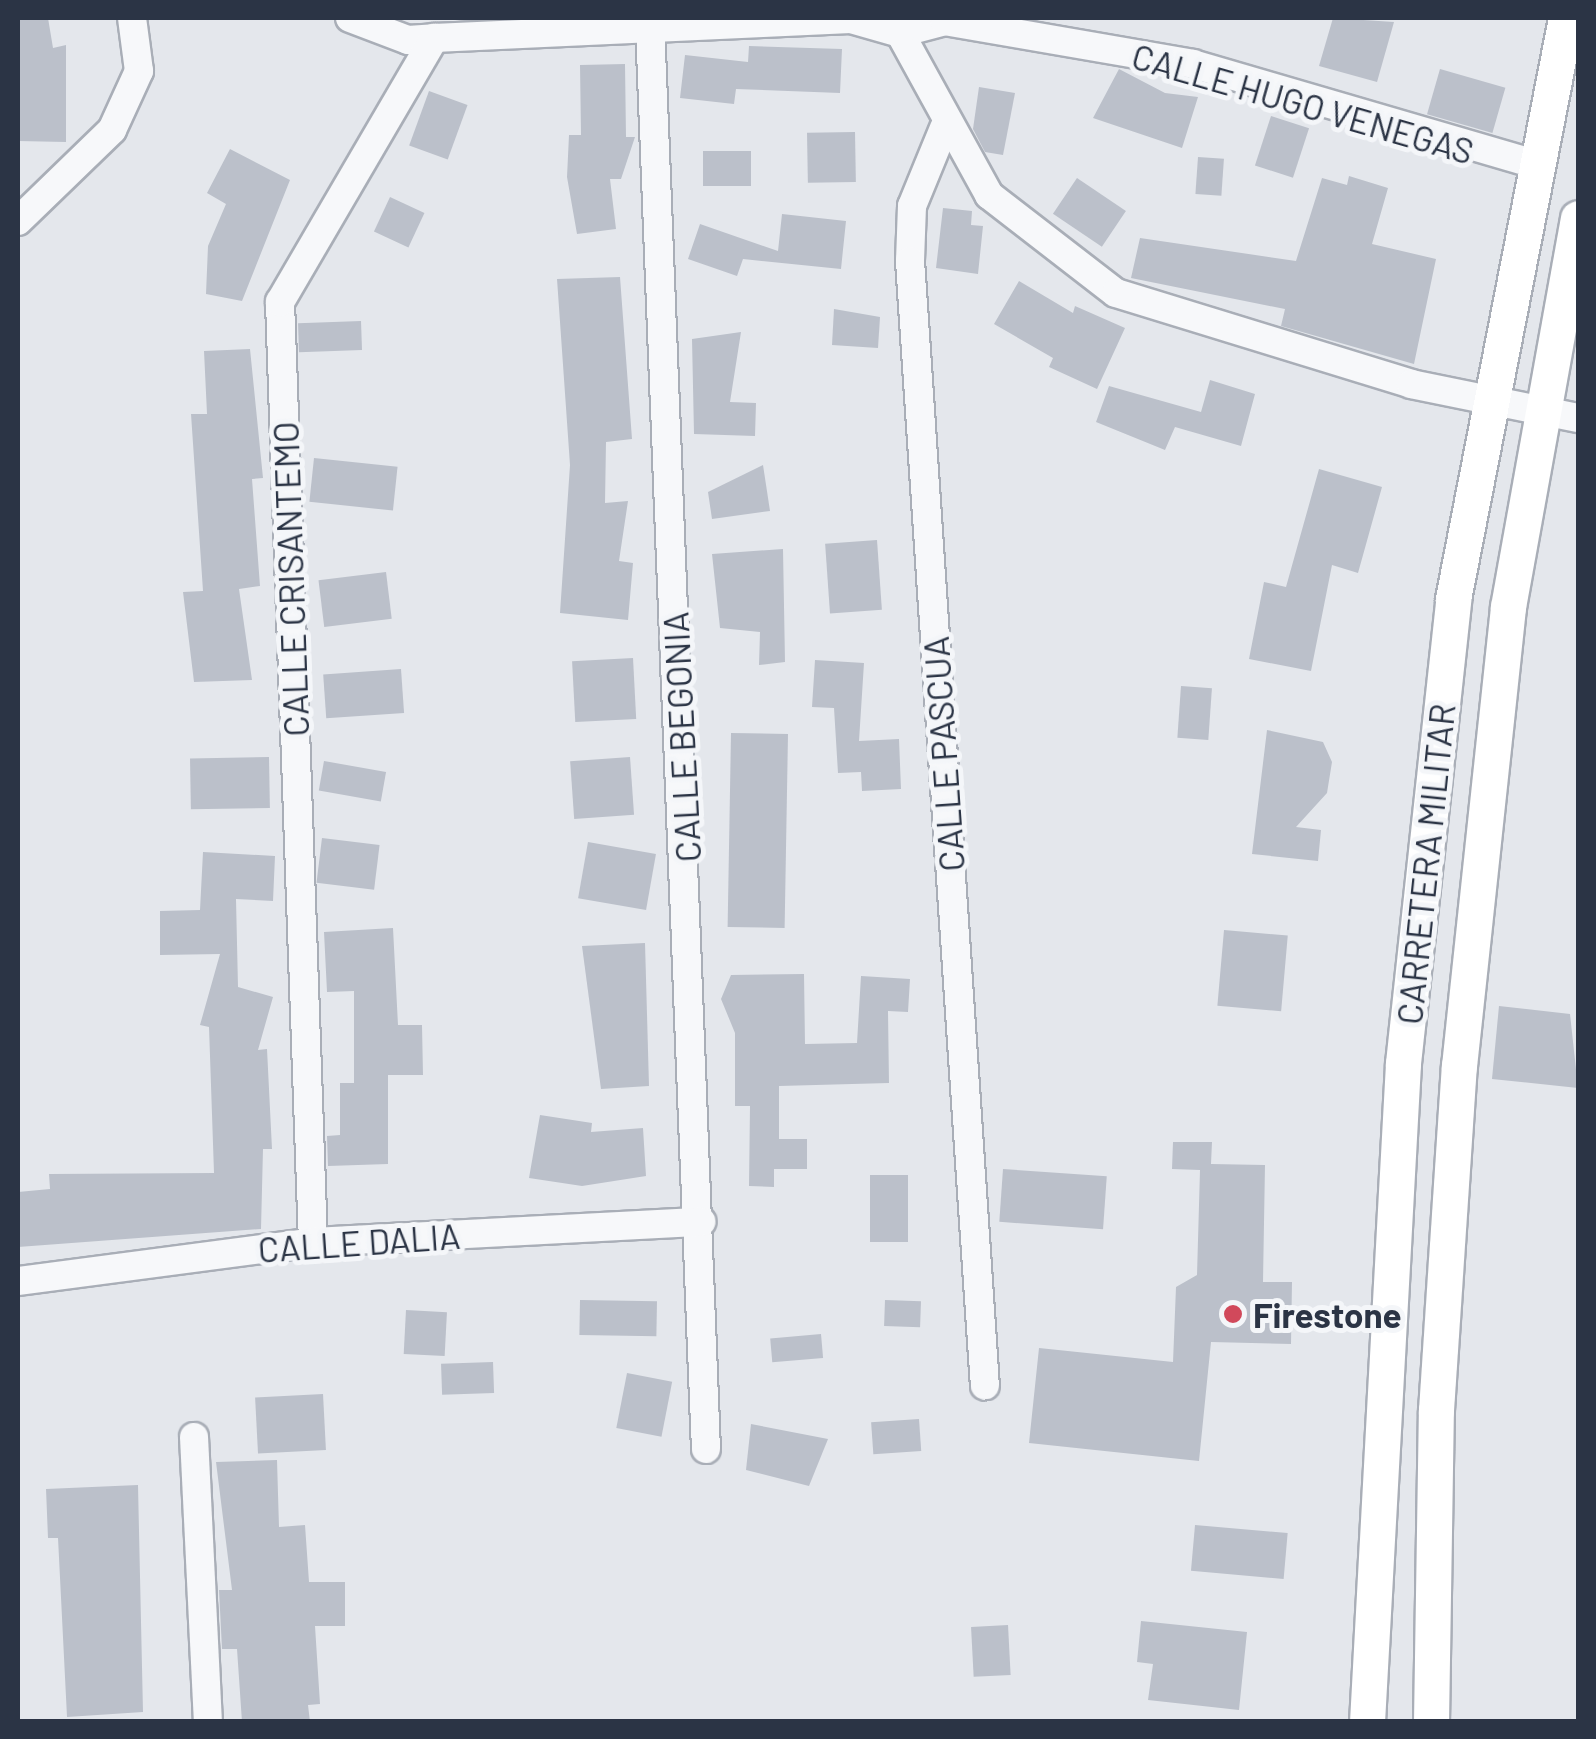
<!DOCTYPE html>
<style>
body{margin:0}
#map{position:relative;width:1596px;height:1739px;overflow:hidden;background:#e4e7ec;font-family:Barlow,sans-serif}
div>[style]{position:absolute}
.building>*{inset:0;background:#bbc0ca;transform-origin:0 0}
.roads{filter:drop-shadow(2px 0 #a9aeb7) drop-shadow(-2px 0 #a9aeb7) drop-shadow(0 2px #a9aeb7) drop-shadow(0 -2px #a9aeb7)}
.minor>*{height:28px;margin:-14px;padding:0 14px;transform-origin:14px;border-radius:14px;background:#f7f8fa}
.major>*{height:35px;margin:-17.5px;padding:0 17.5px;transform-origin:17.5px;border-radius:17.5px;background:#fff}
.dots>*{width:28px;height:28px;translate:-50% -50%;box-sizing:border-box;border:5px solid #f4f6f9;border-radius:50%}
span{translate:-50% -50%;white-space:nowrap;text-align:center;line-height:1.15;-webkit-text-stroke:10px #f4f6f9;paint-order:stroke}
.street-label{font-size:35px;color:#2b3445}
.poi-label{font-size:35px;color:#2b3445;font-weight:700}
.left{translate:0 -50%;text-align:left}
.frame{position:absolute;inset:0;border:20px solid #2b3445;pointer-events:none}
</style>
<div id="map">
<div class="building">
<i style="clip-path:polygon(18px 18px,48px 18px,53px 48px,66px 45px,66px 142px,18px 141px)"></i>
<i style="clip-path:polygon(1333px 18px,1394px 22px,1377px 82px,1319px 66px)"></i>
<i style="clip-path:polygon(749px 46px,842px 49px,840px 93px,736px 89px,734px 104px,680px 98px,685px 55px,748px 62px)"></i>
<i style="clip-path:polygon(625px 64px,626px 137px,635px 137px,621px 179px,610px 179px,616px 229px,577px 234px,567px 177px,569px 135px,581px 135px,580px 65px)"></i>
<i style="clip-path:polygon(1119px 69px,1165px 93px,1198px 97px,1182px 148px,1093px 118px)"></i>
<i style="left:1440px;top:69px;width:68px;height:47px;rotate:16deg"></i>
<i style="clip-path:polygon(979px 87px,1015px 93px,1003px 155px,985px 152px,973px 129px)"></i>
<i style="left:429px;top:91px;width:41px;height:58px;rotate:20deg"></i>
<i style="left:1271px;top:116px;width:40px;height:52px;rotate:18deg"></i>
<i style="left:855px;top:132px;width:50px;height:48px;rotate:89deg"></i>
<i style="clip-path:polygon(230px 149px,290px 180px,242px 301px,206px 294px,208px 246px,226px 204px,207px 193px)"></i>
<i style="left:751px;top:151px;width:35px;height:48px;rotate:90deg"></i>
<i style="left:1198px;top:157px;width:26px;height:37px;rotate:4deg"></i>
<i style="clip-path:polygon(1349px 176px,1388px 188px,1372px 244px,1436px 259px,1414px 364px,1281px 326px,1285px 309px,1131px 278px,1140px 238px,1296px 261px,1322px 178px,1347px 185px)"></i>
<i style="left:1077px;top:178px;width:59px;height:43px;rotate:34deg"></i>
<i style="left:390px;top:197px;width:38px;height:38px;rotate:25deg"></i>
<i style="clip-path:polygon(943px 208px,972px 211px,971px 225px,983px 226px,978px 274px,936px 268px)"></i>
<i style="clip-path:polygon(782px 214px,846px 221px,841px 269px,743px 259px,737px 276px,688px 259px,700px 224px,778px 251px)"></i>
<i style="clip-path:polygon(620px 277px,632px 439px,606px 442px,605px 503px,628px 501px,619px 561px,633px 563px,628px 620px,560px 613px,570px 465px,557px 279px)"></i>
<i style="clip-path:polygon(1019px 281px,1073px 313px,1075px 306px,1125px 328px,1097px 389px,1049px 367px,1053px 358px,994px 324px)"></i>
<i style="clip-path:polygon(834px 309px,880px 317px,878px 348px,832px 345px)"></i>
<i style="left:361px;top:321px;width:29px;height:63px;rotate:88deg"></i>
<i style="clip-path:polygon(741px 332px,730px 402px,756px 403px,755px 436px,694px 434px,692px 339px)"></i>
<i style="clip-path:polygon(250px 349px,263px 478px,252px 479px,260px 586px,239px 589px,252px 680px,194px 682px,183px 592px,203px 591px,191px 414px,207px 414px,204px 351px)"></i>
<i style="clip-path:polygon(1210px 380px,1255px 394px,1241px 446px,1175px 427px,1165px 450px,1096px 422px,1109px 386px,1201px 412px)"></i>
<i style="left:314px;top:458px;width:84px;height:44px;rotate:6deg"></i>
<i style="clip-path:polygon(763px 465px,770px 511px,712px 519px,708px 492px)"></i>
<i style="clip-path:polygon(1319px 469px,1382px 487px,1358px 573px,1332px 565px,1311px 671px,1249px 659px,1264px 582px,1286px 587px)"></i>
<i style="left:877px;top:540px;width:70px;height:52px;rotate:86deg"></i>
<i style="clip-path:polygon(783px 549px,785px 662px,759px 665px,760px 632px,720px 628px,712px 554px)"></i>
<i style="left:386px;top:572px;width:47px;height:68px;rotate:83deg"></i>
<i style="left:633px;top:658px;width:61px;height:61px;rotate:87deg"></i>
<i style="clip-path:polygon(815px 660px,864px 663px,859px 741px,899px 739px,901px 789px,862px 791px,861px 772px,838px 773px,834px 708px,812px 707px)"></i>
<i style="left:401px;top:669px;width:44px;height:78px;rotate:86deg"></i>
<i style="left:1181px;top:686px;width:31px;height:52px;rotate:4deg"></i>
<i style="clip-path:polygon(1267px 730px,1323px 742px,1332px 762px,1327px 793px,1296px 827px,1321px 830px,1318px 861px,1252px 854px)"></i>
<i style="left:788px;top:734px;width:194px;height:57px;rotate:91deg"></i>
<i style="left:269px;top:757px;width:51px;height:79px;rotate:89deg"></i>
<i style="left:630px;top:757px;width:58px;height:60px;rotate:86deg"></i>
<i style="left:324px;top:761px;width:63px;height:30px;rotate:10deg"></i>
<i style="left:322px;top:838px;width:58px;height:45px;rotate:7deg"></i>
<i style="left:588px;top:842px;width:69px;height:57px;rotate:10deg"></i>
<i style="clip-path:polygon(203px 852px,275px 856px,273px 901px,236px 899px,238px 987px,273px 997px,258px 1050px,267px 1049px,272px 1149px,263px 1149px,261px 1229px,18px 1247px,18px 1192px,50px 1189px,49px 1174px,214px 1173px,209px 1027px,200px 1025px,220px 954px,160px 955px,160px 911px,200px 910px)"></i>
<i style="clip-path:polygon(393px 928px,398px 1025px,422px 1025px,423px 1075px,388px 1075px,388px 1164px,328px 1166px,327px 1136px,340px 1135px,340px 1083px,354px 1083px,354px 991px,327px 992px,324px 932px)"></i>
<i style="left:1224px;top:930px;width:64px;height:76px;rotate:5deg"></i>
<i style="clip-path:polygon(645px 943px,649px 1086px,601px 1089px,582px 946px)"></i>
<i style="clip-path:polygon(804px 974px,805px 1044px,857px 1043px,861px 976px,910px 979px,908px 1012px,888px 1011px,889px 1083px,779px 1086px,779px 1139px,807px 1139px,807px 1169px,774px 1169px,774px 1187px,749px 1186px,750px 1106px,735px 1106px,735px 1033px,721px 999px,731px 975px)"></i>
<i style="clip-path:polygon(1499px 1006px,1570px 1014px,1578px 1088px,1492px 1079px)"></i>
<i style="clip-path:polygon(540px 1115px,592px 1123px,591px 1132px,643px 1128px,646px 1176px,582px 1186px,529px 1178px)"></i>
<i style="clip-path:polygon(1173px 1142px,1212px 1142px,1211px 1164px,1265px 1165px,1263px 1282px,1292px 1282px,1291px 1344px,1211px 1342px,1199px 1461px,1029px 1443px,1039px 1348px,1173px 1362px,1176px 1287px,1197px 1275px,1200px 1170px,1172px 1169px)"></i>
<i style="left:1003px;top:1169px;width:104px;height:53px;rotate:4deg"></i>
<i style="left:870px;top:1175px;width:38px;height:67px"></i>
<i style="left:580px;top:1300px;width:77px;height:35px;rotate:1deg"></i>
<i style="left:885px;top:1300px;width:36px;height:26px;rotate:2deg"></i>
<i style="left:406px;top:1310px;width:41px;height:44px;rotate:3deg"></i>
<i style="left:821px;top:1334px;width:24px;height:51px;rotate:85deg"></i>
<i style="left:493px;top:1362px;width:31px;height:52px;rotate:88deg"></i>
<i style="left:627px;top:1373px;width:46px;height:56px;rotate:11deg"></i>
<i style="left:323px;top:1394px;width:56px;height:68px;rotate:87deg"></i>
<i style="left:919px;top:1419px;width:32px;height:48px;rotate:86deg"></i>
<i style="clip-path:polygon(751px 1424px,828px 1439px,809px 1486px,746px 1470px)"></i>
<i style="clip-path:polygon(277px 1460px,279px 1527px,305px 1525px,309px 1582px,345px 1582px,345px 1626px,315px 1626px,320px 1704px,308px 1705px,310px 1722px,242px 1722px,237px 1649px,222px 1649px,219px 1590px,232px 1590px,216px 1462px)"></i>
<i style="clip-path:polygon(138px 1485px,143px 1712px,67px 1717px,58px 1538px,48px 1538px,46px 1489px)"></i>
<i style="left:1195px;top:1525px;width:93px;height:46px;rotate:5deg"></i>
<i style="clip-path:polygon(1141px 1621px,1247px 1632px,1239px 1710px,1148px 1700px,1153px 1664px,1137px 1662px)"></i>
<i style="left:1008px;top:1625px;width:50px;height:37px;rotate:87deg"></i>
</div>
<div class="roads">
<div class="minor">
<i style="left:350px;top:18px;width:62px;rotate:20.8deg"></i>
<i style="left:408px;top:40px;width:26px;rotate:-4deg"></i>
<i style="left:650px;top:25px;width:1425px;rotate:87.75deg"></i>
<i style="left:900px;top:33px;width:185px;rotate:61.2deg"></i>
<i style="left:989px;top:195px;width:160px;rotate:37.7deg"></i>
<i style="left:1116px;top:293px;width:309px;rotate:17.1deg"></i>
<i style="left:1411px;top:384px;width:170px;rotate:11.5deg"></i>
<i style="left:900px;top:33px;width:47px;rotate:-14.9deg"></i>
<i style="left:945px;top:21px;width:252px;rotate:9.8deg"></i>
<i style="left:1193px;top:64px;width:352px;rotate:16.3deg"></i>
<i style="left:944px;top:128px;width:84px;rotate:112.3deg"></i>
<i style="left:912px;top:206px;width:55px;rotate:92.1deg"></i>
<i style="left:910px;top:261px;width:1127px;rotate:86.19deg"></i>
<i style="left:18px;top:221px;width:131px;rotate:-44.1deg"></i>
<i style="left:112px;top:130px;width:65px;rotate:-65.4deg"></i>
<i style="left:139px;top:71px;width:53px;rotate:-97.5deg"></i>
<i style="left:313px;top:1242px;width:941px;rotate:-92.01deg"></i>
<i style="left:280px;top:302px;width:306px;rotate:-59.7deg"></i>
<i style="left:434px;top:38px;width:417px;rotate:-2.6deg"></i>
<i style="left:851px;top:19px;width:51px;rotate:15.9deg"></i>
<i style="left:18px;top:1281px;width:298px;rotate:-7.5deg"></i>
<i style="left:313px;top:1242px;width:389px;rotate:-3deg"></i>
<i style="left:194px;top:1437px;width:285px;rotate:87.2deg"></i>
</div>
<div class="major">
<i style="left:1367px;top:1722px;width:660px;rotate:-86.87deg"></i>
<i style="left:1403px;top:1063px;width:467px;rotate:-83.8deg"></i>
<i style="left:1453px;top:599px;width:592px;rotate:-78.99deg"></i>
<i style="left:1431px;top:1722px;width:312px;rotate:-89.1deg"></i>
<i style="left:1436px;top:1410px;width:345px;rotate:-86.2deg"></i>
<i style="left:1459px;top:1066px;width:462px;rotate:-83.9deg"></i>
<i style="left:1508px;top:607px;width:395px;rotate:-79.8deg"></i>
</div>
</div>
<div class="dots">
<i style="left:1233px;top:1314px;background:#d1495b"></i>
</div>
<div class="street-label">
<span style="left:1303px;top:103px;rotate:16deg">CALLE HUGO VENEGAS</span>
<span style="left:290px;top:579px;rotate:-92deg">CALLE CRISANTEMO</span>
<span style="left:681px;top:737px;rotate:-93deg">CALLE BEGONIA</span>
<span style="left:943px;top:754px;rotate:-94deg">CALLE PASCUA</span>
<span style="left:1425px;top:864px;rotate:-84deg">CARRETERA MILITAR</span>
<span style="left:359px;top:1242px;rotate:-4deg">CALLE DALIA</span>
</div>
<div class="poi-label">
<span class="left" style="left:1253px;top:1314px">Firestone</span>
</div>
<div class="frame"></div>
</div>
